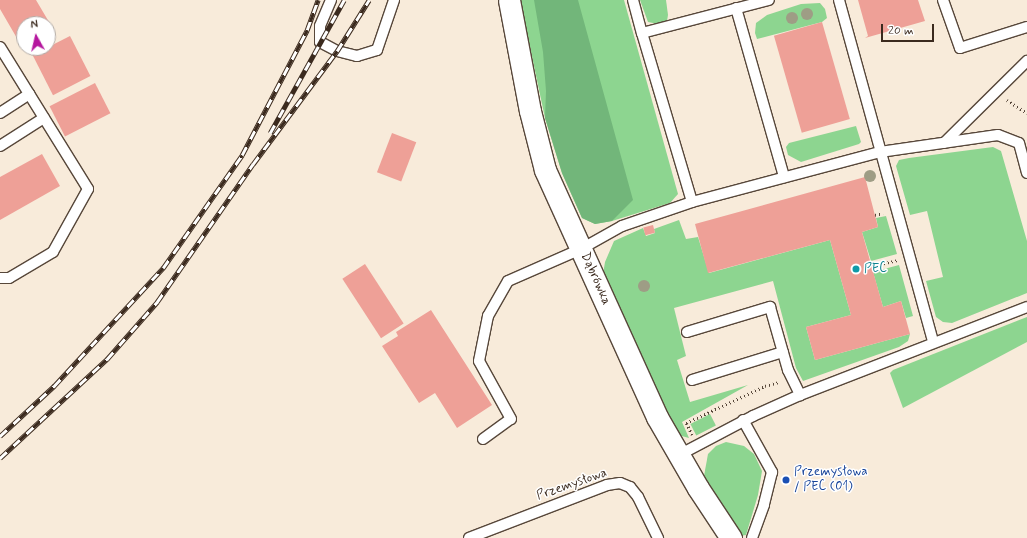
<!DOCTYPE html>
<meta charset="utf-8">
<style>
body{margin:0}
#map{position:relative;width:1027px;height:538px;overflow:hidden;background:#f8ebda;font-family:Mynerve,sans-serif}
div>[style]{position:absolute}
.green>*{inset:0;background:#8dd590;transform-origin:0 0}
.forest>*{inset:0;background:#72b67a}
.building>*{inset:0;background:#eea097;transform-origin:0 0}
.path>*{height:2.5px;margin-top:-1.25px;transform-origin:0;background:repeating-linear-gradient(90deg,#57473a 0 1px,transparent 0 4px)}
.roads{filter:drop-shadow(1px 0 #57473a) drop-shadow(-1px 0 #57473a) drop-shadow(0 1px #57473a) drop-shadow(0 -1px #57473a)}
.service>*{height:10px;margin:-5px;padding:0 5px;transform-origin:5px;border-radius:5px;background:#fff}
.minor>*{height:21px;margin:-10.5px;padding:0 10.5px;transform-origin:10.5px;border-radius:10.5px;background:#fff}
.rail>*{height:4.5px;margin-top:-2.25px;transform-origin:0;background:repeating-linear-gradient(90deg,#fff 0 9px,#3b2a1e 0 18px);box-sizing:border-box;border-block:1px solid #3b2a1e}
.trees>*{width:12px;height:12px;margin:-6px;border-radius:50%;background:#9e9d85}
.dots>*{width:11px;height:11px;translate:-50% -50%;box-sizing:border-box;border:2px solid #fff;border-radius:50%}
span{translate:-50% -50%;white-space:nowrap;text-align:center;line-height:1.15;-webkit-text-stroke:3px #fff;paint-order:stroke}
.culture-label{font-size:13px;color:#0d838f}
.left{translate:0 -50%;text-align:left}
.street-label{font-size:13px;color:#3b2a1e}
.transit-label{font-size:13px;color:#164399}
.north{position:absolute;left:16px;top:16px;width:40px;height:40px;box-sizing:border-box;background:#fff;border:1px solid #b1aaa5;border-radius:50%;rotate:352deg;font-size:11px;font-weight:700;line-height:16px;text-align:center;color:#3b2a1e}
.north::after{content:'';display:block;margin:auto;width:14px;height:18px;background:#b5179e;clip-path:polygon(50% 0,100% 100%,50% 72%,0 100%)}
.scale{position:absolute;left:881px;top:24px;width:53px;height:18px;box-sizing:border-box;border:2px solid #3b2a1e;border-top:0;padding-left:5px;font-size:12px;line-height:14px;white-space:nowrap;color:#3b2a1e;-webkit-text-stroke:3px #fff;paint-order:stroke}
</style>
<div id="map">
<div class="green">
<i style="clip-path:polygon(520px 0,624px 0,678px 194px,670px 203px,612px 221px,595px 224px,582px 218px,562px 173px,545px 118px)"></i>
<i style="clip-path:polygon(640px 0,666px 0,668px 15px,667px 21px,658px 24px,648px 22px)"></i>
<i style="clip-path:polygon(820px 3px,825px 9px,827px 18px,822px 22px,757px 39px,755px 33px,756px 23px,767px 15px,801px 4px)"></i>
<i style="clip-path:polygon(856px 126px,861px 142px,859px 144px,801px 162px,788px 155px,786px 147px,789px 143px)"></i>
<i style="clip-path:polygon(993px 147px,1001px 151px,1027px 241px,1027px 293px,952px 323px,943px 322px,936px 317px,926px 281px,943px 277px,927px 211px,910px 215px,896px 166px,899px 160px,909px 158px)"></i>
<i style="clip-path:polygon(886px 216px,897px 254px,871px 261px,862px 232px,878px 227px,876px 218px)"></i>
<i style="clip-path:polygon(679px 220px,686px 239px,698px 237px,709px 273px,830px 240px,851px 315px,806px 327px,815px 360px,910px 334px,908px 341px,899px 347px,803px 381px,796px 368px,773px 281px,674px 308px,686px 356px,677px 360px,690px 402px,748px 385px,682px 422px,689px 438px,678px 435px,603px 274px,605px 262px,614px 241px,643px 228px,646px 236px,655px 233px,654px 229px)"></i>
<i style="clip-path:polygon(899px 265px,913px 316px,906px 318px,901px 301px,883px 307px,873px 272px)"></i>
<i style="clip-path:polygon(1027px 317px,1027px 342px,903px 408px,890px 373px,893px 370px)"></i>
<i style="left:710px;top:414px;width:13px;height:22px;rotate:63deg"></i>
<i style="clip-path:polygon(726px 442px,744px 446px,754px 454px,762px 471px,758px 495px,746px 535px,739px 536px,704px 476px,708px 454px,716px 446px)"></i>
</div>
<div class="forest">
<i style="clip-path:polygon(534px 0,578px 0,633px 200px,612px 221px,595px 224px,582px 218px,562px 173px,545px 118px,546px 91px,543px 52px)"></i>
</div>
<div class="building">
<i style="clip-path:polygon(0 0,36px 0,49px 22px,45px 24px,24px 24px,24px 36px,18px 40px,0 9px)"></i>
<i style="clip-path:polygon(858px 0,918px 0,925px 21px,865px 38px,868px 36px)"></i>
<i style="left:822px;top:22px;width:101px;height:50px;rotate:74deg"></i>
<i style="left:70px;top:36px;width:45px;height:42px;rotate:63deg"></i>
<i style="left:95px;top:83px;width:34px;height:51px;rotate:63deg"></i>
<i style="left:392px;top:133px;width:26px;height:42px;rotate:21deg"></i>
<i style="clip-path:polygon(42px 154px,60px 186px,0 220px,0 177px)"></i>
<i style="clip-path:polygon(865px 177px,878px 227px,862px 232px,883px 307px,901px 301px,910px 334px,815px 360px,806px 327px,851px 315px,830px 240px,708px 273px,695px 224px)"></i>
<i style="left:653px;top:225px;width:8px;height:10px;rotate:76deg"></i>
<i style="left:365px;top:264px;width:71px;height:27px;rotate:57deg"></i>
<i style="clip-path:polygon(431px 310px,492px 405px,457px 428px,435px 393px,419px 403px,382px 346px,398px 336px,396px 332px)"></i>
</div>
<div class="path">
<i style="left:1007px;top:100px;width:24px;rotate:33deg"></i>
<i style="left:875px;top:215px;width:8px;rotate:-14deg"></i>
<i style="left:872px;top:266px;width:26px;rotate:-13deg"></i>
<i style="left:692px;top:435px;width:13px;rotate:-117deg"></i>
<i style="left:686px;top:423px;width:87px;rotate:-25.1deg"></i>
<i style="left:765px;top:386px;width:15px;rotate:-16deg"></i>
</div>
<div class="roads">
<div class="service">
<i style="left:331px;top:0;width:28px;rotate:113deg"></i>
<i style="left:320px;top:26px;width:16px;rotate:90deg"></i>
<i style="left:320px;top:42px;width:19px;rotate:28deg"></i>
<i style="left:337px;top:51px;width:21px;rotate:14deg"></i>
<i style="left:357px;top:56px;width:21px;rotate:-17deg"></i>
<i style="left:377px;top:50px;width:53px;rotate:-71.2deg"></i>
<i style="left:633px;top:0;width:34px;rotate:75deg"></i>
<i style="left:642px;top:33px;width:131px;rotate:-14.6deg"></i>
<i style="left:839px;top:0;width:355px;rotate:74.6deg"></i>
<i style="left:943px;top:0;width:51px;rotate:70.5deg"></i>
<i style="left:960px;top:48px;width:70px;rotate:-17.4deg"></i>
<i style="left:736px;top:8px;width:176px;rotate:74.1deg"></i>
<i style="left:642px;top:33px;width:176px;rotate:73.5deg"></i>
<i style="left:0;top:47px;width:167px;rotate:58.2deg"></i>
<i style="left:88px;top:189px;width:72px;rotate:119.1deg"></i>
<i style="left:53px;top:252px;width:51px;rotate:149.4deg"></i>
<i style="left:9px;top:278px;width:9px;rotate:180deg"></i>
<i style="left:0;top:113px;width:35px;rotate:-33deg"></i>
<i style="left:944px;top:143px;width:117px;rotate:-44.7deg"></i>
<i style="left:0;top:146px;width:52px;rotate:-32.5deg"></i>
<i style="left:687px;top:332px;width:87px;rotate:-16.8deg"></i>
<i style="left:770px;top:307px;width:66px;rotate:74.1deg"></i>
<i style="left:788px;top:370px;width:28px;rotate:64deg"></i>
<i style="left:692px;top:380px;width:95px;rotate:-17.1deg"></i>
<i style="left:743px;top:420px;width:60px;rotate:60.9deg"></i>
<i style="left:772px;top:472px;width:34px;rotate:104deg"></i>
<i style="left:764px;top:505px;width:35px;rotate:110deg"></i>
<i style="left:483px;top:439px;width:34px;rotate:-36deg"></i>
<i style="left:511px;top:419px;width:66px;rotate:-118.9deg"></i>
<i style="left:479px;top:361px;width:46px;rotate:-78.7deg"></i>
<i style="left:488px;top:316px;width:40px;rotate:-60.3deg"></i>
<i style="left:508px;top:281px;width:80px;rotate:-23.7deg"></i>
<i style="left:581px;top:249px;width:47px;rotate:-29.3deg"></i>
<i style="left:622px;top:226px;width:74px;rotate:-18.9deg"></i>
<i style="left:692px;top:202px;width:195px;rotate:-14.9deg"></i>
<i style="left:880px;top:152px;width:119px;rotate:-8.2deg"></i>
<i style="left:998px;top:135px;width:22px;rotate:21deg"></i>
<i style="left:1019px;top:143px;width:31px;rotate:75deg"></i>
<i style="left:679px;top:455px;width:84px;rotate:-27.8deg"></i>
<i style="left:753px;top:416px;width:51px;rotate:-24.1deg"></i>
<i style="left:800px;top:395px;width:243px;rotate:-21.2deg"></i>
<i style="left:469px;top:538px;width:148px;rotate:-21deg"></i>
<i style="left:607px;top:485px;width:13px;rotate:-9deg"></i>
<i style="left:620px;top:483px;width:11px;rotate:22deg"></i>
<i style="left:630px;top:487px;width:13px;rotate:51deg"></i>
<i style="left:638px;top:497px;width:46px;rotate:64deg"></i>
</div>
<div class="minor">
<i style="left:509px;top:0;width:113px;rotate:79.3deg"></i>
<i style="left:530px;top:111px;width:61px;rotate:75.7deg"></i>
<i style="left:545px;top:170px;width:271px;rotate:65.6deg"></i>
<i style="left:657px;top:417px;width:82px;rotate:60deg"></i>
<i style="left:698px;top:488px;width:60px;rotate:56.6deg"></i>
</div>
</div>
<div class="rail">
<i style="left:270px;top:133px;width:152px;rotate:-60.9deg"></i>
<i style="left:0;top:436px;width:74px;rotate:-42.8deg"></i>
<i style="left:54px;top:386px;width:161px;rotate:-47.3deg"></i>
<i style="left:163px;top:268px;width:138px;rotate:-55deg"></i>
<i style="left:242px;top:155px;width:141px;rotate:-62.5deg"></i>
<i style="left:307px;top:30px;width:32px;rotate:-70deg"></i>
<i style="left:0;top:458px;width:146px;rotate:-42.8deg"></i>
<i style="left:107px;top:359px;width:76px;rotate:-48.7deg"></i>
<i style="left:157px;top:302px;width:168px;rotate:-55.2deg"></i>
<i style="left:253px;top:164px;width:141px;rotate:-53.4deg"></i>
<i style="left:337px;top:51px;width:60px;rotate:-57.9deg"></i>
</div>
<div class="trees">
<i style="left:807px;top:14px"></i>
<i style="left:792px;top:18px"></i>
<i style="left:870px;top:176px"></i>
<i style="left:644px;top:286px"></i>
</div>
<div class="dots">
<i style="left:856px;top:269px;background:#0f9aa8"></i>
<i style="left:786px;top:480px;background:#1a4fb4"></i>
</div>
<div class="culture-label">
<span class="left" style="left:864px;top:269px">PEC</span>
</div>
<div class="street-label">
<span style="left:595px;top:279px;rotate:66deg">Dąbrówka</span>
<span style="left:572px;top:485px;rotate:-19deg">Przemysłowa</span>
</div>
<div class="transit-label">
<span class="left" style="left:794px;top:480px">Przemysłowa<br>/ PEC (01)</span>
</div>
<div class="north">N</div>
<div class="scale">20 m</div>
</div>
